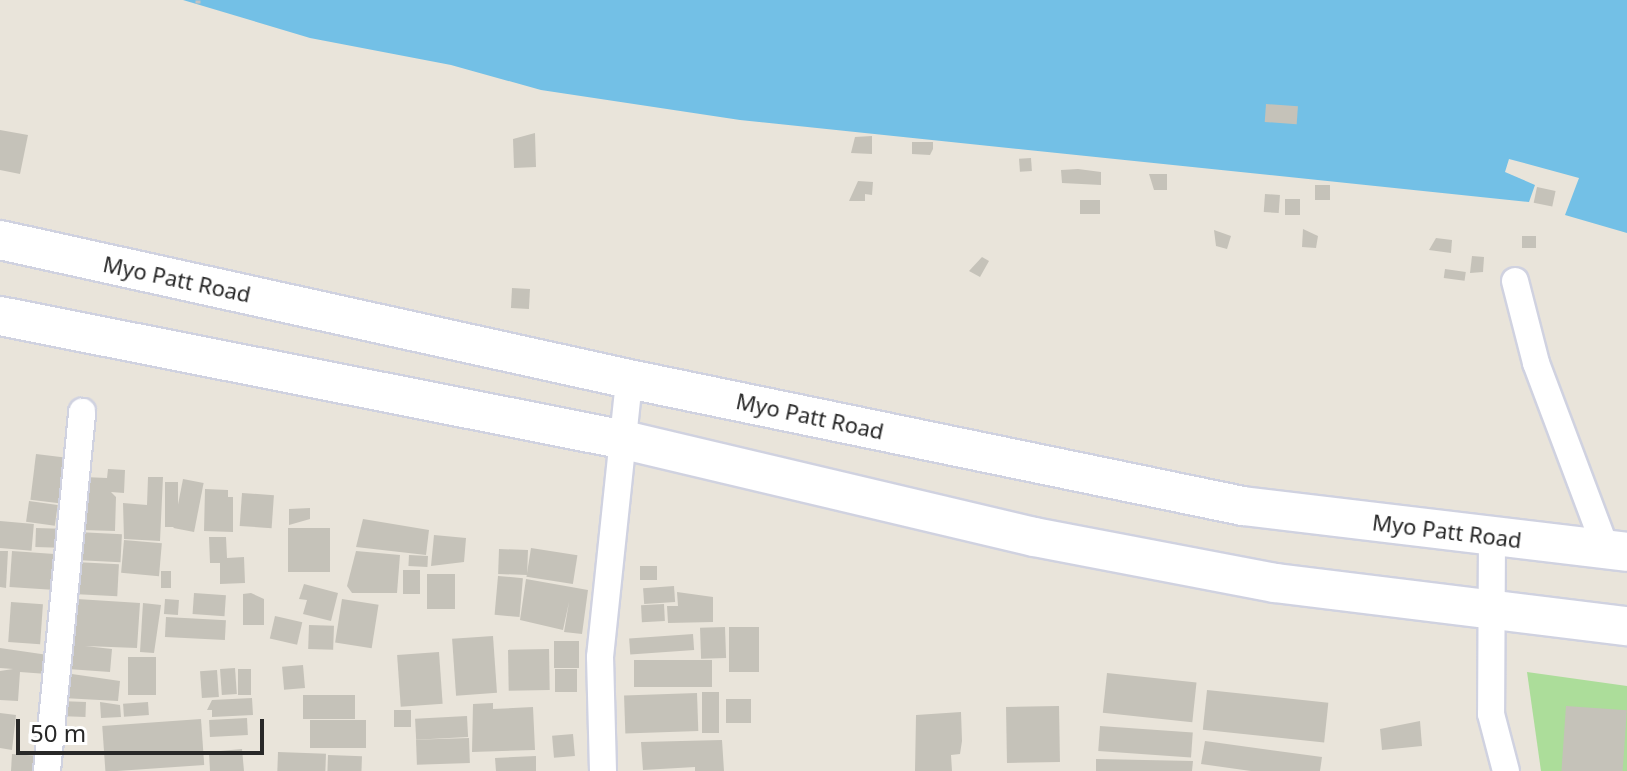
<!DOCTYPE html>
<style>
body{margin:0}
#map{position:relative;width:1627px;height:771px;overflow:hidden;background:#e9e4da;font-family:"Noto Sans",sans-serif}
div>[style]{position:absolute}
.green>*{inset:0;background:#acdd9a}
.water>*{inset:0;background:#73c0e6}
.building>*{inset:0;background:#c5c2b9;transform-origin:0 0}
.path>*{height:5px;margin-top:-2.5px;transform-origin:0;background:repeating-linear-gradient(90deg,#c3c3c3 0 6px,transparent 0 10px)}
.roads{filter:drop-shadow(2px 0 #d0d2e0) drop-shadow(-2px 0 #d0d2e0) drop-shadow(0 2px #d0d2e0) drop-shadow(0 -2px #d0d2e0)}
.street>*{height:26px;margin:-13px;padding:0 13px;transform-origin:13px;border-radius:13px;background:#fff}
.secondary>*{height:38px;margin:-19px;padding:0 19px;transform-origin:19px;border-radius:19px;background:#fff}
span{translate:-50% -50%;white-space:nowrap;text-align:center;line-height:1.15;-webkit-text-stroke:6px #fff;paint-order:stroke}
.street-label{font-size:22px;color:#282828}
.scale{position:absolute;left:16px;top:719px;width:248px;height:36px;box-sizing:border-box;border:4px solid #282828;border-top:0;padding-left:10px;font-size:24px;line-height:28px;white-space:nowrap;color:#282828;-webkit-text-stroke:6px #fff;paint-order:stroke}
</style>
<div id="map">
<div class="green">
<i style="clip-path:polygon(1527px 672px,1627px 686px,1627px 771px,1541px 771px)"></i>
</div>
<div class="water">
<i style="clip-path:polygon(183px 0,1627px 0,1627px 233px,1565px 215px,1579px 178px,1509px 159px,1505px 172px,1535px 185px,1529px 202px,740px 120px,541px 90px,451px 65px,310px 38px)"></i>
</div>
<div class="building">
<i style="left:1266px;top:104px;width:32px;height:18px;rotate:4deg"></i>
<i style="clip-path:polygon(0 130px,28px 135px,20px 174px,0 170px)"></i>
<i style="clip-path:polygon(535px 133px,536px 167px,514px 168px,513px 139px)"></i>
<i style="clip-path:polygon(872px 136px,872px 154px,851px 153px,855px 137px)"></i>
<i style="clip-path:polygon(912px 142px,933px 142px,933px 149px,930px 155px,912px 154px)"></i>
<i style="left:1031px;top:158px;width:13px;height:12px;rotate:86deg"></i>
<i style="clip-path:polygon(1078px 169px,1101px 172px,1101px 185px,1062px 183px,1061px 170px)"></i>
<i style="clip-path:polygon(1149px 174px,1167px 174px,1167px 190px,1154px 190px)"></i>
<i style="clip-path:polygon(858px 181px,873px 182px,872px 195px,865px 194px,865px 201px,849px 201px)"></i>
<i style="left:1315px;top:185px;width:15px;height:15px"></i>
<i style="left:1537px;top:187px;width:19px;height:16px;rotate:12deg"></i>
<i style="left:1265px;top:194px;width:15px;height:18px;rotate:4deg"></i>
<i style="left:1285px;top:199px;width:15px;height:16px"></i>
<i style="left:1080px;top:200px;width:20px;height:14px"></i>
<i style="clip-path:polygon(1303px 229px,1318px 236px,1316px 248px,1302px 247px)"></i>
<i style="clip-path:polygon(1214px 230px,1231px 236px,1227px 249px,1216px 246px)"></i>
<i style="left:1522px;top:236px;width:14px;height:12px"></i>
<i style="clip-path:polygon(1436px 238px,1452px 240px,1451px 253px,1429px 250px)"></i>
<i style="clip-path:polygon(1472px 256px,1484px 257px,1483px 272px,1470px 273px)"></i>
<i style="clip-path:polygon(982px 257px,989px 261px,980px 277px,969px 271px)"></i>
<i style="left:1445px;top:269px;width:21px;height:9px;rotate:8deg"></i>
<i style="left:512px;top:288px;width:18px;height:20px;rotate:3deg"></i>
<i style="left:36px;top:454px;width:31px;height:46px;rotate:7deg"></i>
<i style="clip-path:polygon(108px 469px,125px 470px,124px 493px,111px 492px,116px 497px,115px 531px,83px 530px,84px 477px,107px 478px)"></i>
<i style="clip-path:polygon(148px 477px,163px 477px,160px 541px,124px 539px,123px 503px,147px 505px)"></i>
<i style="left:183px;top:479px;width:21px;height:50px;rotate:11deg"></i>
<i style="left:165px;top:482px;width:13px;height:45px"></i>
<i style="clip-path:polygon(205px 489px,228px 490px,228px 497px,233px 497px,233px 532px,204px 531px)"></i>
<i style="left:242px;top:493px;width:32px;height:33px;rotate:4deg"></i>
<i style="left:29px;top:501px;width:29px;height:21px;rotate:8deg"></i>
<i style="clip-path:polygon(310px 508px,310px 519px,289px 525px,289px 509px)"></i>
<i style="clip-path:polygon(363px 519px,429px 530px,426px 555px,356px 547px)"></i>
<i style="left:0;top:521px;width:34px;height:27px;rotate:5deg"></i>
<i style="left:36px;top:528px;width:24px;height:19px;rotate:2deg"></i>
<i style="left:288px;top:528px;width:42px;height:44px"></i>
<i style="left:77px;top:532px;width:45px;height:28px;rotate:3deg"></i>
<i style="clip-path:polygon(434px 535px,466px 538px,464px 562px,431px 566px)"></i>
<i style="clip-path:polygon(209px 537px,226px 537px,227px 558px,244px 557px,245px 583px,220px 584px,220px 563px,210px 563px)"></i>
<i style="left:124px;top:540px;width:38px;height:33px;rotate:5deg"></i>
<i style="left:531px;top:548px;width:47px;height:29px;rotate:9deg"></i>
<i style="left:499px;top:549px;width:29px;height:25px;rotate:2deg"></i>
<i style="clip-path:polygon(0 551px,8px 551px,6px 588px,0 587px)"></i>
<i style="left:12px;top:551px;width:46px;height:36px;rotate:4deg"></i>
<i style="clip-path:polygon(356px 551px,400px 555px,397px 593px,352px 593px,347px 586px)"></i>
<i style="left:409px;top:555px;width:19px;height:11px;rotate:3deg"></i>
<i style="left:75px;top:562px;width:44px;height:32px;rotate:3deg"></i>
<i style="left:640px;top:566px;width:17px;height:14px"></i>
<i style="left:403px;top:570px;width:17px;height:24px"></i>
<i style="left:161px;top:571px;width:10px;height:17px"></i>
<i style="left:455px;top:574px;width:35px;height:28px;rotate:90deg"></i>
<i style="left:498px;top:576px;width:25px;height:39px;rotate:5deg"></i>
<i style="clip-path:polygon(526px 579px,588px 590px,582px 634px,564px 632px,569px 602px,563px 630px,520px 620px)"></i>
<i style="clip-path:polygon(304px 584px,338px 593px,331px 621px,303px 614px,307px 600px,299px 599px)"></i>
<i style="left:674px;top:586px;width:16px;height:31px;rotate:86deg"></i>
<i style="clip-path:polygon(677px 592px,713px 597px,713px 622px,668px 623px,667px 606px,678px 606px)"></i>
<i style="left:194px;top:593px;width:32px;height:21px;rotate:4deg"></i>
<i style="clip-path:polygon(251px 593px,264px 599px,264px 625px,243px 625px,243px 594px)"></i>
<i style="clip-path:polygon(77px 599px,140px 603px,137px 648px,85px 646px,112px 649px,110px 672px,68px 669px)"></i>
<i style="left:165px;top:599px;width:14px;height:15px;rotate:4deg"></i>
<i style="left:342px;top:599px;width:37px;height:44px;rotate:9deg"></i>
<i style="left:11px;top:602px;width:32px;height:40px;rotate:4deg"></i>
<i style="clip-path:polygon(143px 603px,161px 605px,154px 653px,140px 652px)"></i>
<i style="left:664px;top:604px;width:17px;height:23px;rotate:87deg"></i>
<i style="left:275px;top:616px;width:28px;height:23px;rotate:13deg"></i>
<i style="left:166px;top:617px;width:60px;height:20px;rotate:3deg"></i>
<i style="left:309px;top:625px;width:25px;height:24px;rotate:2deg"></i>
<i style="left:725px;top:627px;width:31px;height:25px;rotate:88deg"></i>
<i style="left:729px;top:627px;width:30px;height:45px"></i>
<i style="left:693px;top:634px;width:16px;height:64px;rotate:86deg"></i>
<i style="left:493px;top:636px;width:57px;height:41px;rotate:86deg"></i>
<i style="left:554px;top:641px;width:25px;height:27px"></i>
<i style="clip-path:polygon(0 648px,48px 655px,47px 674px,20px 672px,18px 701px,0 700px,0 671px,13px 669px,0 668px)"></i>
<i style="left:549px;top:649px;width:41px;height:41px;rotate:89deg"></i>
<i style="left:439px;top:652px;width:52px;height:42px;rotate:86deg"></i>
<i style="left:128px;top:657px;width:28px;height:38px"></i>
<i style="left:712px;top:660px;width:27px;height:78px;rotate:90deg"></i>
<i style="left:303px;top:665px;width:23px;height:21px;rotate:85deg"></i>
<i style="left:235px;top:668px;width:26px;height:15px;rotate:86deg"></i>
<i style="left:238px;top:669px;width:13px;height:26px"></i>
<i style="left:577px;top:669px;width:23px;height:22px;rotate:90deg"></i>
<i style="left:217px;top:670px;width:27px;height:17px;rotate:86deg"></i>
<i style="clip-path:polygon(65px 673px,120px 681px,118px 701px,63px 698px)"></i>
<i style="left:1107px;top:673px;width:90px;height:40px;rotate:6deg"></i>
<i style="left:1207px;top:690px;width:122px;height:40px;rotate:6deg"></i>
<i style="left:702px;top:692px;width:17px;height:41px"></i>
<i style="left:697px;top:693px;width:38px;height:73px;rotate:88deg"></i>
<i style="left:355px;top:695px;width:24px;height:52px;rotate:90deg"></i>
<i style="clip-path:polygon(252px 698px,253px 715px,212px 717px,212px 710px,207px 710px,212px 700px)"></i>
<i style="left:726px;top:699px;width:25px;height:24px"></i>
<i style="left:59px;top:701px;width:27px;height:15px;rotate:2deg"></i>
<i style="clip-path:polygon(100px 702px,120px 705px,121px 717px,101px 718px)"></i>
<i style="left:148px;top:702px;width:13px;height:25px;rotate:86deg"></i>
<i style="clip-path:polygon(493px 703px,493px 709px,533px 707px,535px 750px,472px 752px,473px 704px)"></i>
<i style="left:1059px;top:706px;width:56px;height:53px;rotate:89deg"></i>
<i style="left:1566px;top:706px;width:61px;height:65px;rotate:4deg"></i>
<i style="left:394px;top:710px;width:17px;height:17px"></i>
<i style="clip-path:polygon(961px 712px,962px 741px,960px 754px,951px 755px,952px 771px,915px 771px,916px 715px)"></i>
<i style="clip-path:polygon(0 713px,16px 715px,12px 750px,0 748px)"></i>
<i style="left:467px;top:716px;width:21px;height:52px;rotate:87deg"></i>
<i style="left:247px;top:718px;width:17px;height:38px;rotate:87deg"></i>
<i style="left:201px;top:719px;width:46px;height:99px;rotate:86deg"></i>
<i style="left:366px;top:720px;width:28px;height:56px;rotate:90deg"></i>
<i style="clip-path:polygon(1420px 721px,1422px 746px,1382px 750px,1380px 729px)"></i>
<i style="left:1100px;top:726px;width:93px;height:25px;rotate:4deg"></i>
<i style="left:573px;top:734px;width:22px;height:21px;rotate:85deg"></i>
<i style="left:469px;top:738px;width:25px;height:53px;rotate:88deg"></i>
<i style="clip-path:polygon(722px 740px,724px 771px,695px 771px,695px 767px,643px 770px,641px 742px)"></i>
<i style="clip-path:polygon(1205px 741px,1322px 757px,1320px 771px,1251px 771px,1201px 764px)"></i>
<i style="clip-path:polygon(242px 749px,244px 771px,210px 771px,209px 752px)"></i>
<i style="left:278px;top:752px;width:48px;height:19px;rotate:2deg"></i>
<i style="clip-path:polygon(12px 754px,40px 756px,38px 771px,11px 771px)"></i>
<i style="left:328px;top:755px;width:34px;height:16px;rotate:2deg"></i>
<i style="clip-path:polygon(536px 756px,536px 771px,496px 771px,495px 758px)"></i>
<i style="clip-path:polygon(1096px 759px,1193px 761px,1192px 771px,1096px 771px)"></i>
</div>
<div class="path">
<i style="left:198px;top:0;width:3px;rotate:90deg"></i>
</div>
<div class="roads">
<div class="street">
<i style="left:1515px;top:281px;width:85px;rotate:75.6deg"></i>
<i style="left:1536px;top:363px;width:199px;rotate:69.4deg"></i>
<i style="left:1492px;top:537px;width:177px;rotate:90.3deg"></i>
<i style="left:1491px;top:714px;width:59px;rotate:75.3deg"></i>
<i style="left:47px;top:771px;width:361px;rotate:-84.4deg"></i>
<i style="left:603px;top:771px;width:114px;rotate:-91.5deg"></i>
<i style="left:600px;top:657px;width:280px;rotate:-84deg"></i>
</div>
<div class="secondary">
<i style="left:0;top:240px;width:644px;rotate:12.46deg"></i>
<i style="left:629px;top:379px;width:627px;rotate:11.69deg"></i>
<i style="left:1243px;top:506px;width:387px;rotate:6.8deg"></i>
<i style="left:0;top:316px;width:632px;rotate:11.22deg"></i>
<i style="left:620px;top:439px;width:425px;rotate:13.3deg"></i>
<i style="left:1034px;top:537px;width:245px;rotate:10.8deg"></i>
<i style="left:1275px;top:583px;width:355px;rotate:7deg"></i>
</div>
</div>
<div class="street-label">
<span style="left:177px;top:279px;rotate:12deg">Myo Patt Road</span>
<span style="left:810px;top:416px;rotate:12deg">Myo Patt Road</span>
<span style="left:1447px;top:531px;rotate:7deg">Myo Patt Road</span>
</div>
<div class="scale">50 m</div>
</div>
